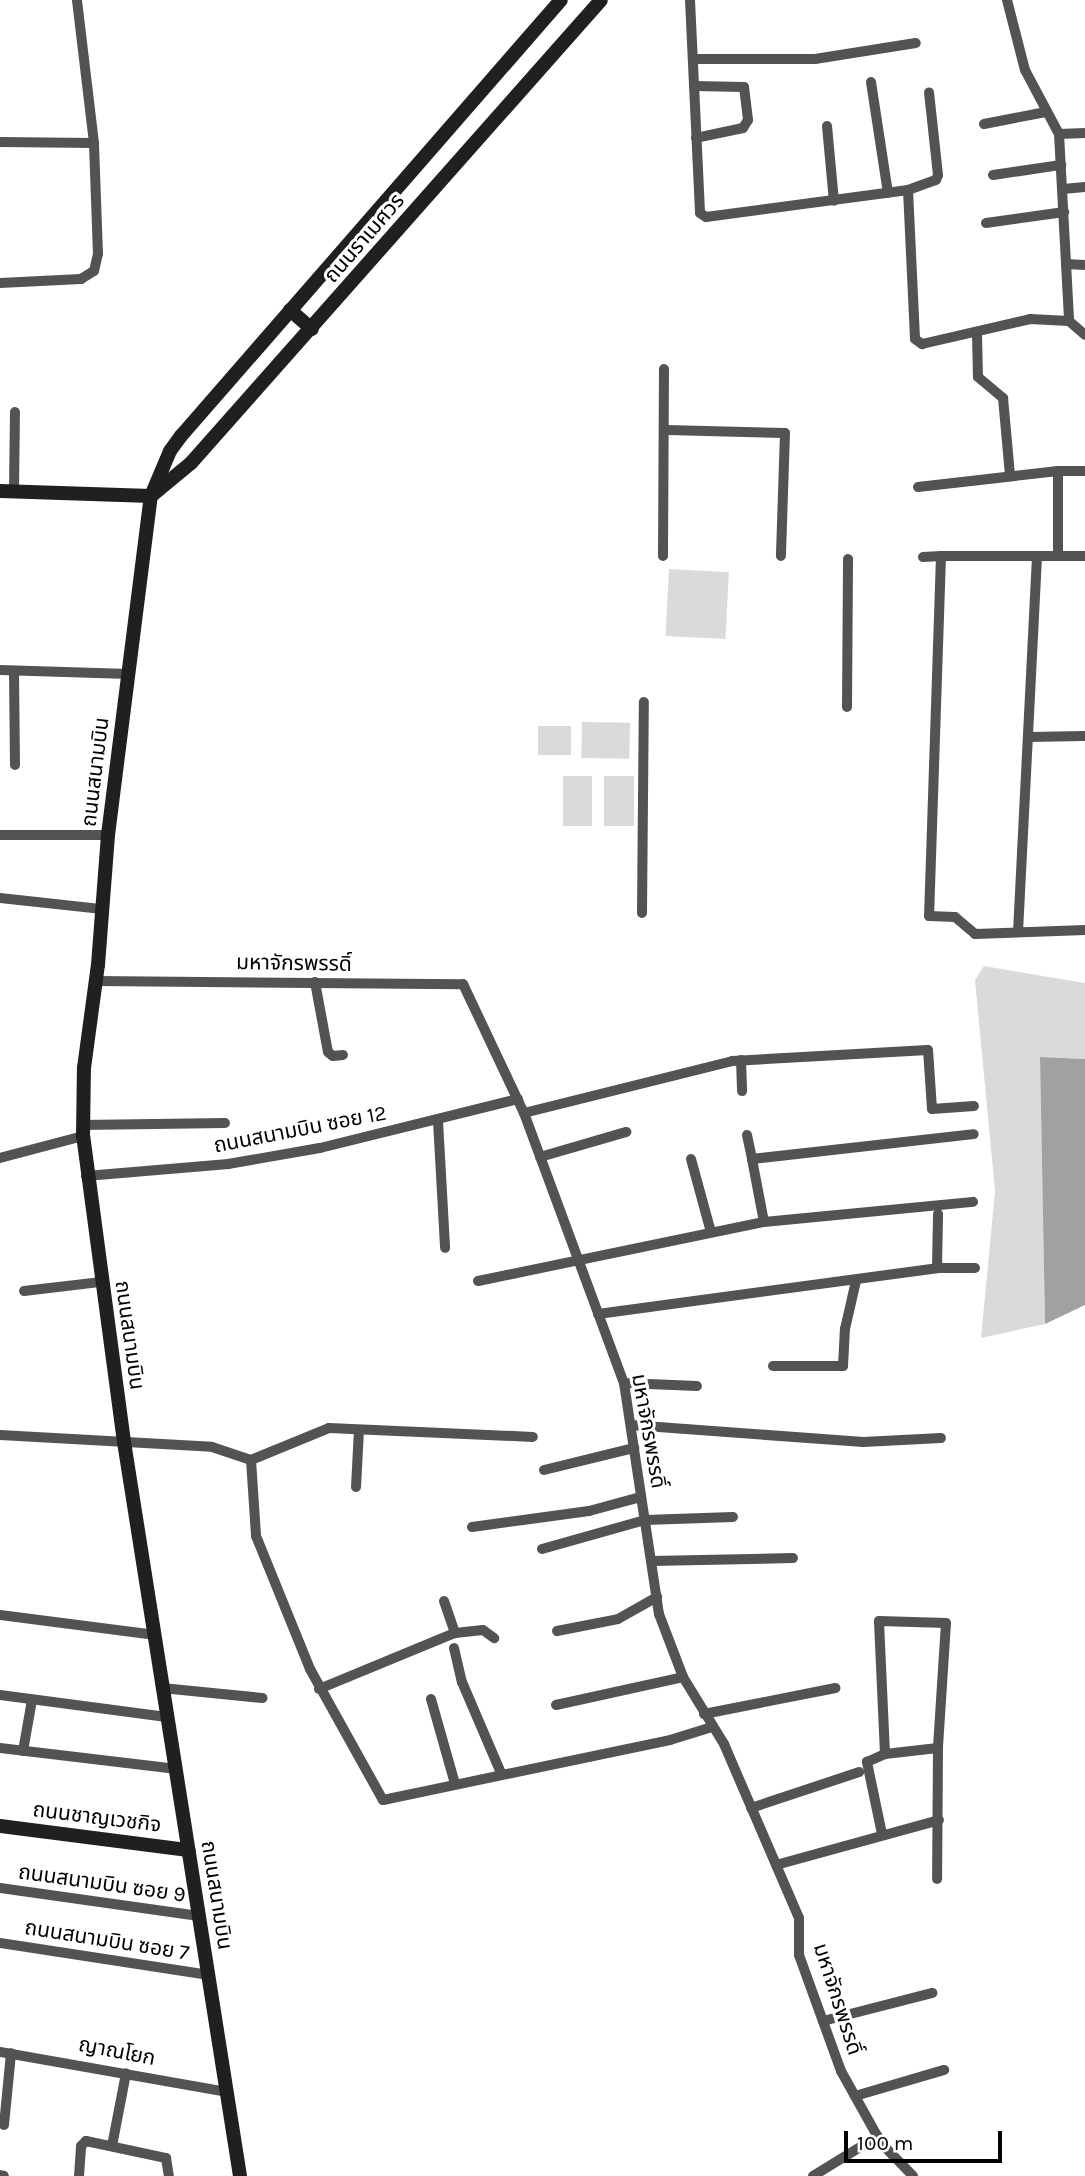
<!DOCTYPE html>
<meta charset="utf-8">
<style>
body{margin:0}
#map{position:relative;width:1085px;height:2176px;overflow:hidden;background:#fff;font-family:Karla,"Noto Sans Thai",sans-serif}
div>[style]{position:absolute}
.green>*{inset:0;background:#dadada;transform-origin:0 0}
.water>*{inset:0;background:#a1a1a1}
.street>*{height:10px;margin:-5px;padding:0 5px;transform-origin:5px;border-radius:5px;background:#535353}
.secondary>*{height:14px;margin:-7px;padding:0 7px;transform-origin:7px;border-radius:7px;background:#202020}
span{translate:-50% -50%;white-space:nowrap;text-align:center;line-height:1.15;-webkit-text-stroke:6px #fff;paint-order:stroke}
.street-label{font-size:21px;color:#000}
.scale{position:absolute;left:844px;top:2131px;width:158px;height:32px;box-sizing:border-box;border:4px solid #000;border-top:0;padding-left:9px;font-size:21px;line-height:24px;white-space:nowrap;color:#000;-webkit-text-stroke:5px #fff;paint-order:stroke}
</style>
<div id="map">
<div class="green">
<i style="left:669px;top:569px;width:60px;height:67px;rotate:3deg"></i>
<i style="left:582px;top:722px;width:48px;height:36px;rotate:1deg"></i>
<i style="left:538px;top:726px;width:33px;height:29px"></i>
<i style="left:563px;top:776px;width:29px;height:50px"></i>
<i style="left:604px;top:776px;width:30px;height:50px"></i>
<i style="clip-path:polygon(984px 966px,1085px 983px,1085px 1059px,1040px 1057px,1045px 1324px,981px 1338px,995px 1191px,975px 980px)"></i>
</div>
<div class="water">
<i style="clip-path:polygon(1040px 1057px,1085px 1059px,1085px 1305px,1045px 1324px)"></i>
</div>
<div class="street">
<i style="left:690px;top:0;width:213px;rotate:87.3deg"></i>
<i style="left:700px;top:213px;width:7px;rotate:34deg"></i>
<i style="left:706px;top:217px;width:204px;rotate:-7.6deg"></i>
<i style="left:908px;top:190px;width:149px;rotate:87.3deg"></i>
<i style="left:915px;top:339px;width:9px;rotate:36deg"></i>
<i style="left:922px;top:344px;width:111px;rotate:-13deg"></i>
<i style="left:1030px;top:319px;width:39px;rotate:3deg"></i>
<i style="left:1069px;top:321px;width:21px;rotate:41deg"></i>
<i style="left:1007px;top:0;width:72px;rotate:75.6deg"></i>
<i style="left:1025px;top:70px;width:72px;rotate:62deg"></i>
<i style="left:1059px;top:134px;width:187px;rotate:86.9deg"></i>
<i style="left:693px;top:59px;width:122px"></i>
<i style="left:815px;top:59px;width:102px;rotate:-9deg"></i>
<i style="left:871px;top:82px;width:112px;rotate:81.3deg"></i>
<i style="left:694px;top:86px;width:50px;rotate:1.1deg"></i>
<i style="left:744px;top:87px;width:33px;rotate:83deg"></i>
<i style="left:748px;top:120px;width:9px;rotate:122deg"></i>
<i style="left:743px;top:128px;width:48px;rotate:168deg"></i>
<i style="left:984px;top:124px;width:63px;rotate:-11deg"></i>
<i style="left:827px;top:126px;width:75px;rotate:84.7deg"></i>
<i style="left:1059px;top:134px;width:26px;rotate:-2deg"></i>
<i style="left:0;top:142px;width:94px;rotate:0.6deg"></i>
<i style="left:993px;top:175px;width:69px;rotate:-8.4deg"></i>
<i style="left:1063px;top:189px;width:22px;rotate:-5deg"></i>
<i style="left:908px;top:190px;width:30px;rotate:-20deg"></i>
<i style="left:936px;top:180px;width:5px;rotate:-68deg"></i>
<i style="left:938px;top:175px;width:83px;rotate:-96.2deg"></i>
<i style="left:986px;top:223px;width:79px;rotate:-8deg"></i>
<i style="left:1066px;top:264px;width:19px;rotate:3deg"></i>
<i style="left:0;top:283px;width:81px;rotate:-2.8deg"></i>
<i style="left:81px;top:279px;width:15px;rotate:-32deg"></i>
<i style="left:94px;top:271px;width:17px;rotate:-77deg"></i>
<i style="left:98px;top:254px;width:111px;rotate:-92.1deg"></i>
<i style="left:94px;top:143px;width:144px;rotate:-96.8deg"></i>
<i style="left:977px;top:334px;width:43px;rotate:88.7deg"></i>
<i style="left:978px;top:377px;width:33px;rotate:40deg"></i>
<i style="left:1003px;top:398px;width:77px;rotate:84.8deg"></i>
<i style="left:667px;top:430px;width:118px;rotate:1.5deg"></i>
<i style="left:785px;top:433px;width:123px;rotate:91.9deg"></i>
<i style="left:1058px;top:471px;width:27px"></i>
<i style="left:918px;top:487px;width:141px;rotate:-6.5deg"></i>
<i style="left:1058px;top:471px;width:85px;rotate:90deg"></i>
<i style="left:14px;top:491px;width:79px;rotate:-89.3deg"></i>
<i style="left:663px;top:556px;width:187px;rotate:-89.7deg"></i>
<i style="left:941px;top:556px;width:144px"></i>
<i style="left:923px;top:557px;width:18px;rotate:-3deg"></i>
<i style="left:941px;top:556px;width:360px;rotate:91.9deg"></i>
<i style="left:929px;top:916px;width:26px;rotate:2deg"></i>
<i style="left:955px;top:917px;width:26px;rotate:40deg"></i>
<i style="left:975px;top:934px;width:110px;rotate:-2.1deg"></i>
<i style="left:0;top:670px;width:129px;rotate:1.8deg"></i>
<i style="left:14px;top:671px;width:94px;rotate:89.4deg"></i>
<i style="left:847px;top:707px;width:148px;rotate:-89.6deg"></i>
<i style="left:1028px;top:737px;width:57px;rotate:-1deg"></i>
<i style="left:0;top:835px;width:108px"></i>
<i style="left:0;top:898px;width:103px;rotate:6.2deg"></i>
<i style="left:642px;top:913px;width:211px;rotate:-89.5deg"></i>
<i style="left:1018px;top:932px;width:375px;rotate:-87.1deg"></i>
<i style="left:96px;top:981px;width:367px;rotate:0.5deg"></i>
<i style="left:463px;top:984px;width:143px;rotate:64.7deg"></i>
<i style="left:524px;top:1113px;width:288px;rotate:69.7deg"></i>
<i style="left:624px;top:1383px;width:234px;rotate:81.4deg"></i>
<i style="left:659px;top:1614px;width:67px;rotate:69.1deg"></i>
<i style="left:683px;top:1677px;width:79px;rotate:58.5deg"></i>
<i style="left:724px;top:1744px;width:189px;rotate:66.7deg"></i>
<i style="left:799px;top:1918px;width:37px;rotate:90deg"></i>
<i style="left:799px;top:1955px;width:123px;rotate:70.1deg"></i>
<i style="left:841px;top:2071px;width:82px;rotate:60.9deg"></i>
<i style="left:881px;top:2143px;width:46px;rotate:45.9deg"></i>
<i style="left:315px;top:982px;width:71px;rotate:79.5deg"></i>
<i style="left:328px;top:1052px;width:6px;rotate:39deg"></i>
<i style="left:333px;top:1056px;width:10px;rotate:-6deg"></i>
<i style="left:741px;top:1060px;width:31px;rotate:88deg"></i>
<i style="left:524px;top:1113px;width:214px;rotate:-14deg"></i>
<i style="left:732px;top:1061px;width:196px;rotate:-3.2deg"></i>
<i style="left:928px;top:1050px;width:59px;rotate:86.1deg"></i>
<i style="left:932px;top:1109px;width:42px;rotate:-4.1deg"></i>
<i style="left:438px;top:1121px;width:127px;rotate:86.8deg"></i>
<i style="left:82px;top:1125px;width:143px;rotate:-0.8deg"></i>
<i style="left:747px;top:1135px;width:25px;rotate:78deg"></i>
<i style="left:540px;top:1157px;width:90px;rotate:-16.2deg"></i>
<i style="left:0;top:1158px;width:86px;rotate:-14.8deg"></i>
<i style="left:691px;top:1159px;width:76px;rotate:74.7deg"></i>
<i style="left:86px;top:1176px;width:143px;rotate:-4.8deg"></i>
<i style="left:228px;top:1164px;width:93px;rotate:-9.9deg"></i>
<i style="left:320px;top:1148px;width:204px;rotate:-13.9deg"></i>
<i style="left:764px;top:1222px;width:64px;rotate:-100.8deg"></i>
<i style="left:752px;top:1159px;width:223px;rotate:-6.4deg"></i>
<i style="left:937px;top:1268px;width:54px;rotate:-88.9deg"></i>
<i style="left:478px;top:1281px;width:292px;rotate:-11.7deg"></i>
<i style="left:764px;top:1222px;width:210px;rotate:-5.5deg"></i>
<i style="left:24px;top:1291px;width:78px;rotate:-6.7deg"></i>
<i style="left:598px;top:1314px;width:342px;rotate:-7.7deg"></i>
<i style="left:937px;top:1268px;width:38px"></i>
<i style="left:773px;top:1366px;width:70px"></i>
<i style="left:843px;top:1366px;width:37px;rotate:-87deg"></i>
<i style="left:845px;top:1329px;width:49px;rotate:-77.1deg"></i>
<i style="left:624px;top:1383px;width:73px;rotate:2.4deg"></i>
<i style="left:631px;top:1425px;width:233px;rotate:4.2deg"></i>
<i style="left:863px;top:1442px;width:78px;rotate:-2.9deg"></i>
<i style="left:0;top:1435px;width:212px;rotate:3.2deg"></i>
<i style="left:212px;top:1447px;width:41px;rotate:18.4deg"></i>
<i style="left:251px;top:1460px;width:76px;rotate:86.2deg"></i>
<i style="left:256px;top:1536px;width:144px;rotate:67.9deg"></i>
<i style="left:310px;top:1669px;width:150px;rotate:60.9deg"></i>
<i style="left:383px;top:1800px;width:293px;rotate:-11.8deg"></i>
<i style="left:670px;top:1740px;width:44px;rotate:-17.2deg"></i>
<i style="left:251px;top:1460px;width:84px;rotate:-22.3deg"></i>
<i style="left:329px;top:1428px;width:204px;rotate:2.5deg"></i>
<i style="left:544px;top:1470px;width:93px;rotate:-13.7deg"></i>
<i style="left:356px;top:1487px;width:57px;rotate:-87deg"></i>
<i style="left:472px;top:1527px;width:118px;rotate:-7.8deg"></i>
<i style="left:589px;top:1511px;width:54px;rotate:-15.1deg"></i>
<i style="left:542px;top:1549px;width:107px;rotate:-15.7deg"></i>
<i style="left:645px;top:1520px;width:88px;rotate:-2deg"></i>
<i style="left:651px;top:1561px;width:142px;rotate:-1.2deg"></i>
<i style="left:444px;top:1601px;width:34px;rotate:71deg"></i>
<i style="left:0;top:1615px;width:157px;rotate:7.3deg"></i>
<i style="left:557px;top:1631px;width:62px;rotate:-11.1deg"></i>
<i style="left:618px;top:1619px;width:45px;rotate:-29.4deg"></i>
<i style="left:454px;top:1648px;width:35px;rotate:77deg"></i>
<i style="left:462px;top:1682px;width:99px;rotate:66.8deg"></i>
<i style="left:162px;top:1688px;width:101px;rotate:5.7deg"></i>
<i style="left:319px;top:1689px;width:147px;rotate:-22.4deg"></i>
<i style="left:455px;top:1633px;width:28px;rotate:-6deg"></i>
<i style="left:483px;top:1630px;width:14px;rotate:36deg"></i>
<i style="left:0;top:1695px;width:168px;rotate:7.5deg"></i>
<i style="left:431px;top:1699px;width:88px;rotate:74.2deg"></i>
<i style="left:556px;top:1705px;width:130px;rotate:-12.4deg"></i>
<i style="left:704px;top:1714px;width:134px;rotate:-11.2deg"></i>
<i style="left:0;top:1748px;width:176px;rotate:6.8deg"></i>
<i style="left:23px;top:1751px;width:52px;rotate:-80deg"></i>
<i style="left:885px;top:1754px;width:133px;rotate:-92.6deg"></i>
<i style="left:879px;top:1621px;width:67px;rotate:1.7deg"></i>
<i style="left:946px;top:1623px;width:125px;rotate:93.7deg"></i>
<i style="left:938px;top:1748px;width:131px;rotate:90.4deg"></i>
<i style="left:751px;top:1808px;width:114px;rotate:-18.4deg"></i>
<i style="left:882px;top:1834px;width:74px;rotate:-101.8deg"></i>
<i style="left:867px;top:1762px;width:20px;rotate:-24deg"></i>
<i style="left:885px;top:1754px;width:53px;rotate:-6.5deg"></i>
<i style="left:776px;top:1865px;width:169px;rotate:-15.4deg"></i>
<i style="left:0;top:1888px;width:201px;rotate:8deg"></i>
<i style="left:0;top:1943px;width:210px;rotate:8.7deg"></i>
<i style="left:823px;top:2021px;width:113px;rotate:-14.4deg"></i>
<i style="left:0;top:2052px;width:230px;rotate:10deg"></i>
<i style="left:855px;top:2096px;width:93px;rotate:-16.3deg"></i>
<i style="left:4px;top:2125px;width:72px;rotate:-84.4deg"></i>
<i style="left:112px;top:2146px;width:74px;rotate:-79.1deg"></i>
<i style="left:0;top:2175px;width:4px;rotate:14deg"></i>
<i style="left:79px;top:2176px;width:30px;rotate:-86deg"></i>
<i style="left:81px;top:2146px;width:7px;rotate:-45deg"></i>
<i style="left:86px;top:2141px;width:82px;rotate:12deg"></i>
<i style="left:166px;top:2158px;width:18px;rotate:81deg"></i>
<i style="left:813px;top:2176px;width:76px;rotate:-31.6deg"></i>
</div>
<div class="secondary">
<i style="left:290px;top:310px;width:29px;rotate:41deg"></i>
<i style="left:0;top:491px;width:151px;rotate:1.9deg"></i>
<i style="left:151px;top:496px;width:52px;rotate:-39.5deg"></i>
<i style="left:191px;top:463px;width:618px;rotate:-48.47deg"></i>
<i style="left:0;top:1826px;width:190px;rotate:7.3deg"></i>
<i style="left:240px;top:2176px;width:743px;rotate:-98.98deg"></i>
<i style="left:124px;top:1442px;width:309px;rotate:-97.6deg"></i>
<i style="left:83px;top:1136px;width:68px;rotate:-89.2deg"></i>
<i style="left:84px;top:1068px;width:104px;rotate:-82.3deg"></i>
<i style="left:98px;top:965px;width:130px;rotate:-85.6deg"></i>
<i style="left:108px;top:835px;width:342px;rotate:-82.8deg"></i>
<i style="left:151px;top:496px;width:49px;rotate:-67.1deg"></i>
<i style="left:170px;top:451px;width:19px;rotate:-54deg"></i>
<i style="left:181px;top:436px;width:578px;rotate:-48.93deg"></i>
</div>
<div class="street-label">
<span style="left:364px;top:238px;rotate:-49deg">ถนนราเมศวร</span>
<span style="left:95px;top:772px;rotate:-83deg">ถนนสนามบิน</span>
<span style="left:294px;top:963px;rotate:1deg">มหาจักรพรรดิ์</span>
<span style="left:300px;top:1129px;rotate:-11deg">ถนนสนามบิน ซอย 12</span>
<span style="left:130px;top:1335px;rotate:82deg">ถนนสนามบิน</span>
<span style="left:649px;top:1431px;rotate:80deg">มหาจักรพรรดิ์</span>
<span style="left:97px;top:1817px;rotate:7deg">ถนนชาญเวชกิจ</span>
<span style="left:102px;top:1883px;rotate:8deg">ถนนสนามบิน ซอย 9</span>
<span style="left:217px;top:1895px;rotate:81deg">ถนนสนามบิน</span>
<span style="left:107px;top:1940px;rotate:9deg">ถนนสนามบิน ซอย 7</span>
<span style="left:838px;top:1999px;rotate:72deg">มหาจักรพรรดิ์</span>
<span style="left:117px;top:2051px;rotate:11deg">ญาณโยก</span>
</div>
<div class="scale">100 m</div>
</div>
